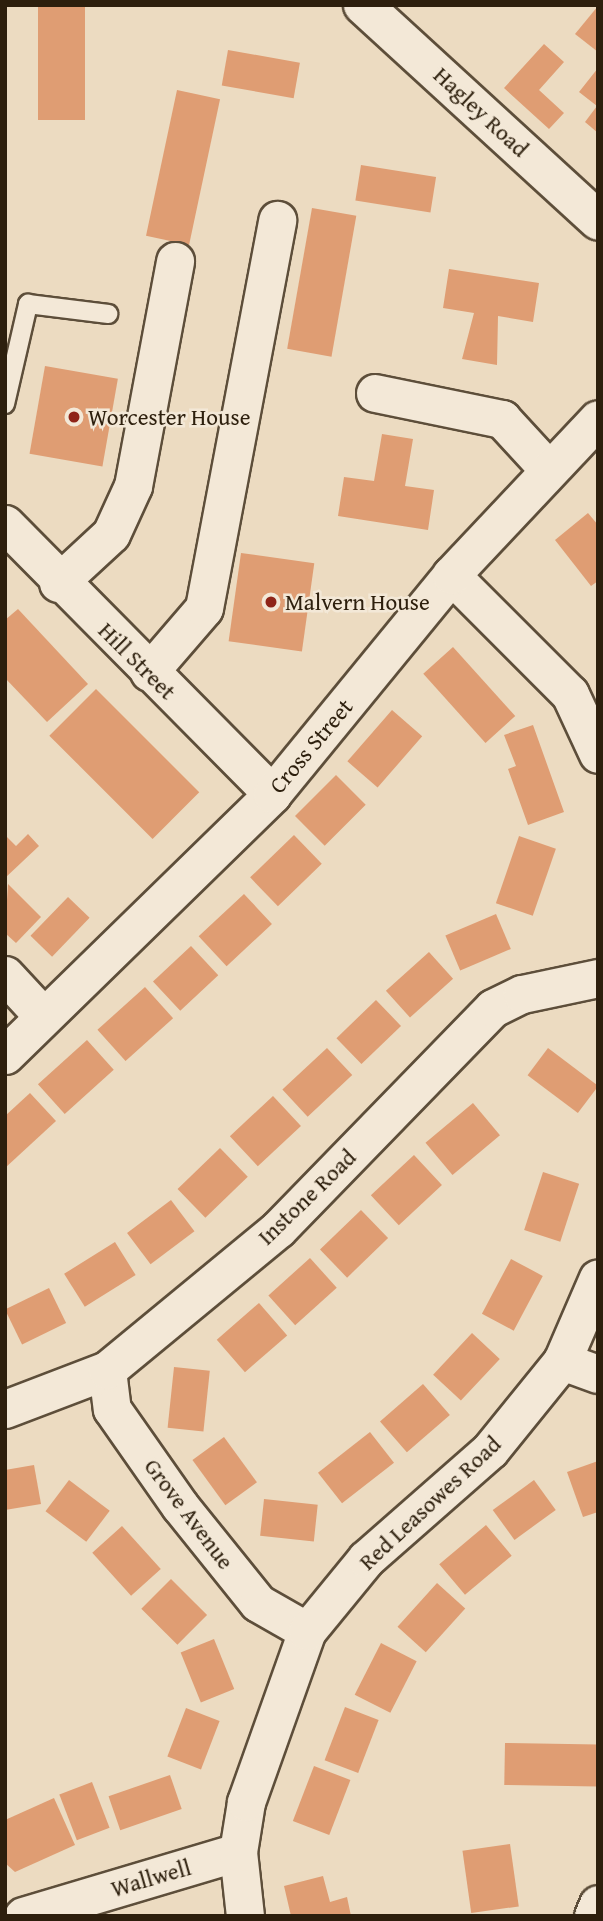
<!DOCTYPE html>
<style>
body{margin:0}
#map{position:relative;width:603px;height:1921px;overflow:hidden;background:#ecdbc1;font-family:"Gentium Book Plus",serif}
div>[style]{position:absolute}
.building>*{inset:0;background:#df9d73;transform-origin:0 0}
.roads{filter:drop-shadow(2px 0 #5d4e3a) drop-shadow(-2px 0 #5d4e3a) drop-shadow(0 2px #5d4e3a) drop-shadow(0 -2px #5d4e3a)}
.service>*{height:18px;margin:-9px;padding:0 9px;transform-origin:9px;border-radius:9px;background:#f3e8d7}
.minor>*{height:37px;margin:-18.5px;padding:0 18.5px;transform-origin:18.5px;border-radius:18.5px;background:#f3e8d7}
.secondary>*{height:38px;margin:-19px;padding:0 19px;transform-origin:19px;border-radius:19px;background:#f3e8d7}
.dots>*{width:19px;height:19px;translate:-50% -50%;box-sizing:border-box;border:4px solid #f3e8d7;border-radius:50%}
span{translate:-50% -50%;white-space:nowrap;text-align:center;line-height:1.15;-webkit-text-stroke:5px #f3e8d7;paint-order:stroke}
.street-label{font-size:23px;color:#2d1f0d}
.poi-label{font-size:23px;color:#2d1f0d}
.left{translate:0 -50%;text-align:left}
.frame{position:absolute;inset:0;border:7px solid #2d1f0d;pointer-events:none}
</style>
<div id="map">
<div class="building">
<i style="left:38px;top:5px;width:47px;height:115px"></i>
<i style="clip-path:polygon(598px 6px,598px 52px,575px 34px)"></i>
<i style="clip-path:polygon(544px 44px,564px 62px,539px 90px,564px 113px,549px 129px,504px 88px)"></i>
<i style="left:228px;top:50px;width:73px;height:36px;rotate:10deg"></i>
<i style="clip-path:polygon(598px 68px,598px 133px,585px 122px,597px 106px,579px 92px)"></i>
<i style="left:177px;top:90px;width:44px;height:149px;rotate:12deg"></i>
<i style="left:361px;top:165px;width:76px;height:36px;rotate:9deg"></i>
<i style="left:312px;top:208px;width:45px;height:143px;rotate:10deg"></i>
<i style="clip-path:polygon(449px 269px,539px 283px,533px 322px,498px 316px,497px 365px,462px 359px,474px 313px,443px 308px)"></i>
<i style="left:45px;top:366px;width:74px;height:89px;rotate:10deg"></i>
<i style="clip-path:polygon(382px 434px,413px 439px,405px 486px,434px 490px,428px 530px,338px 516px,344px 477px,374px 481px)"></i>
<i style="clip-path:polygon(588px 513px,598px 525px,598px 581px,591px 586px,555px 540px)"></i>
<i style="left:241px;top:553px;width:74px;height:89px;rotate:8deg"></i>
<i style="clip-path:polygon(18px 609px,88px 684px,47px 722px,5px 678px,5px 620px)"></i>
<i style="left:453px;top:647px;width:93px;height:40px;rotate:48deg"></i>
<i style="left:96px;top:689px;width:146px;height:66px;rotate:45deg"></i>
<i style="left:392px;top:710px;width:40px;height:68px;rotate:41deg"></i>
<i style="clip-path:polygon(533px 725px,564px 812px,528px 825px,508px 769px,516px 766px,504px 735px)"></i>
<i style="left:336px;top:775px;width:42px;height:58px;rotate:45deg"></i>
<i style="clip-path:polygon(28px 834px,39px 846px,5px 878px,5px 835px,16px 846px)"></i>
<i style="left:294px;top:835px;width:40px;height:61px;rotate:46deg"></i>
<i style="left:519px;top:836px;width:39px;height:71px;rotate:19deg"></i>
<i style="clip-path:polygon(8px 884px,41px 917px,16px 943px,5px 933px)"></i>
<i style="left:244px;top:894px;width:41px;height:62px;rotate:47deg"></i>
<i style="left:68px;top:897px;width:30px;height:54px;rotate:44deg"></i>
<i style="left:496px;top:914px;width:38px;height:55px;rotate:67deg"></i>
<i style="left:191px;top:946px;width:40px;height:52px;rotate:47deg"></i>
<i style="left:429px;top:952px;width:36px;height:58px;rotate:48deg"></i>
<i style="left:145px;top:987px;width:42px;height:64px;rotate:48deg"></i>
<i style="left:376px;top:1000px;width:36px;height:55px;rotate:46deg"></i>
<i style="left:87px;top:1040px;width:40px;height:66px;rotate:48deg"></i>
<i style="left:327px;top:1048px;width:37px;height:61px;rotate:47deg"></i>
<i style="left:548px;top:1048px;width:63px;height:34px;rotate:37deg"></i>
<i style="clip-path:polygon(30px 1093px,56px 1121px,5px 1168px,5px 1116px)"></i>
<i style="left:273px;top:1096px;width:41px;height:59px;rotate:47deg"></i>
<i style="left:473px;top:1103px;width:42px;height:62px;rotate:50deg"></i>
<i style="left:220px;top:1148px;width:40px;height:59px;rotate:46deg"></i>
<i style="left:414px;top:1155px;width:41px;height:59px;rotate:47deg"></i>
<i style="left:543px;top:1172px;width:38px;height:61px;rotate:18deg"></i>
<i style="left:171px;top:1200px;width:39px;height:55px;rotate:53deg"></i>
<i style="left:361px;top:1210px;width:39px;height:57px;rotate:46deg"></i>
<i style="left:115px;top:1242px;width:39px;height:60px;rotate:58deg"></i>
<i style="left:310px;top:1258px;width:40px;height:56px;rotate:48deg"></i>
<i style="left:511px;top:1259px;width:36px;height:62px;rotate:28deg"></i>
<i style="left:49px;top:1288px;width:39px;height:49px;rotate:64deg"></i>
<i style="left:259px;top:1303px;width:43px;height:56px;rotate:49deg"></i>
<i style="left:472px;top:1333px;width:38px;height:57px;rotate:43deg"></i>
<i style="left:174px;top:1367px;width:36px;height:61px;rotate:6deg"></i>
<i style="left:423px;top:1384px;width:41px;height:57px;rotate:49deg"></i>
<i style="left:370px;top:1432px;width:39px;height:66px;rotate:52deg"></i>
<i style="left:224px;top:1437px;width:56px;height:39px;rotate:54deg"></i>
<i style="clip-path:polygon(598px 1461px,598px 1512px,583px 1517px,567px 1472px)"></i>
<i style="clip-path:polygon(34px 1465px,41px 1504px,5px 1510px,5px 1470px)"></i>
<i style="left:69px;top:1480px;width:51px;height:39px;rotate:37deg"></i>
<i style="left:534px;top:1480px;width:37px;height:51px;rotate:54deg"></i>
<i style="left:264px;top:1499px;width:54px;height:37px;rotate:6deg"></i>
<i style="left:486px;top:1525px;width:40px;height:61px;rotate:50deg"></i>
<i style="left:122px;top:1526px;width:58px;height:40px;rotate:48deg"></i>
<i style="left:171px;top:1579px;width:51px;height:42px;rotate:45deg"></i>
<i style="left:437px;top:1583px;width:38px;height:59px;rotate:42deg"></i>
<i style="left:214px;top:1639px;width:54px;height:36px;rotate:68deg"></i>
<i style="left:381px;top:1643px;width:40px;height:58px;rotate:27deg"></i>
<i style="left:345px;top:1707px;width:36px;height:57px;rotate:21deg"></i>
<i style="left:186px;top:1708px;width:36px;height:52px;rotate:21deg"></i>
<i style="left:505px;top:1743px;width:93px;height:42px;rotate:1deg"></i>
<i style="left:314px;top:1766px;width:39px;height:59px;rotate:21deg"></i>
<i style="left:170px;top:1775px;width:36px;height:65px;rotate:71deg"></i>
<i style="left:92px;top:1782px;width:49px;height:35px;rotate:69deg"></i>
<i style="clip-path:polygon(54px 1798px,75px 1845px,15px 1872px,5px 1863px,5px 1820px)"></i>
<i style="left:510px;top:1844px;width:63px;height:48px;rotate:82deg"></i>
<i style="clip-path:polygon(323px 1876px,330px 1902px,347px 1897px,351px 1916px,291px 1916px,284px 1886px)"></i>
</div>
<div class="roads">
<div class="service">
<i style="left:5px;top:404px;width:103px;rotate:-77deg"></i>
<i style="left:28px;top:304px;width:81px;rotate:7.1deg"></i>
</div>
<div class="minor">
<i style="left:375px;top:393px;width:130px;rotate:11.6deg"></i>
<i style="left:502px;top:419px;width:68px;rotate:47.4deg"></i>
<i style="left:5px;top:524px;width:380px;rotate:45.3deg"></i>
<i style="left:451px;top:575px;width:168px;rotate:45deg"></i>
<i style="left:570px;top:694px;width:66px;rotate:65deg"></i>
<i style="left:58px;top:583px;width:72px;rotate:-42.8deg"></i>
<i style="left:111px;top:534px;width:53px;rotate:-65.4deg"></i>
<i style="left:133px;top:486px;width:229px;rotate:-79.4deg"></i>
<i style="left:149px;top:672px;width:84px;rotate:-49.3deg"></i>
<i style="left:204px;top:608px;width:395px;rotate:-79.3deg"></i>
<i style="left:5px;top:975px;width:56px;rotate:47.2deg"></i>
<i style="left:5px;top:1055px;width:373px;rotate:-44.3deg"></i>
<i style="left:272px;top:794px;width:283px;rotate:-50.7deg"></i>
<i style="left:451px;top:575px;width:214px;rotate:-46.7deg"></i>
<i style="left:562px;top:1361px;width:38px;rotate:20deg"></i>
<i style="left:107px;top:1370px;width:39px;rotate:83deg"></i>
<i style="left:112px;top:1409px;width:118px;rotate:55deg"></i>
<i style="left:180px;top:1506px;width:124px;rotate:51.2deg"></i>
<i style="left:258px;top:1603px;width:56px;rotate:29.7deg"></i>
<i style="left:5px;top:1409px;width:109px;rotate:-20.9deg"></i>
<i style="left:107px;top:1370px;width:222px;rotate:-39.5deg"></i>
<i style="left:278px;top:1229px;width:308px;rotate:-45.8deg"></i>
<i style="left:493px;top:1008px;width:32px;rotate:-26deg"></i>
<i style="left:522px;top:994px;width:78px;rotate:-11.9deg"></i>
<i style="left:23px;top:1916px;width:224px;rotate:-16.6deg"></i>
<i style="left:245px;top:1916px;width:64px;rotate:-96.2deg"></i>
<i style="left:238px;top:1852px;width:51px;rotate:-80.9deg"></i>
<i style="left:246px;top:1802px;width:182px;rotate:-70.4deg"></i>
<i style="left:307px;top:1631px;width:93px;rotate:-50.7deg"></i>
<i style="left:366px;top:1559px;width:165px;rotate:-41.3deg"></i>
<i style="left:490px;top:1450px;width:114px;rotate:-51deg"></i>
<i style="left:562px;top:1361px;width:90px;rotate:-66.6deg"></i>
<i style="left:593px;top:1916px;width:13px;rotate:-67deg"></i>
</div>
<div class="secondary">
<i style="left:363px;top:5px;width:319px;rotate:42.5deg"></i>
</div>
</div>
<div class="dots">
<i style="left:74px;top:417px;background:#8f2418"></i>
<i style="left:271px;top:602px;background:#8f2418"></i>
</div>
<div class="street-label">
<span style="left:481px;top:112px;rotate:43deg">Hagley Road</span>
<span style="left:137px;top:661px;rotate:45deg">Hill Street</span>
<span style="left:311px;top:746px;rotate:-50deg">Cross Street</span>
<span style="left:307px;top:1197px;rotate:-44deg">Instone Road</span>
<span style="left:430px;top:1503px;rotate:-43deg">Red Leasowes Road</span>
<span style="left:189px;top:1514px;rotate:53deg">Grove Avenue</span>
<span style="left:151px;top:1878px;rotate:-16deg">Wallwell</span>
</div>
<div class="poi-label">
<span class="left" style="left:88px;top:417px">Worcester House</span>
<span class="left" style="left:285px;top:602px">Malvern House</span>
</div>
<div class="frame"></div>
</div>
